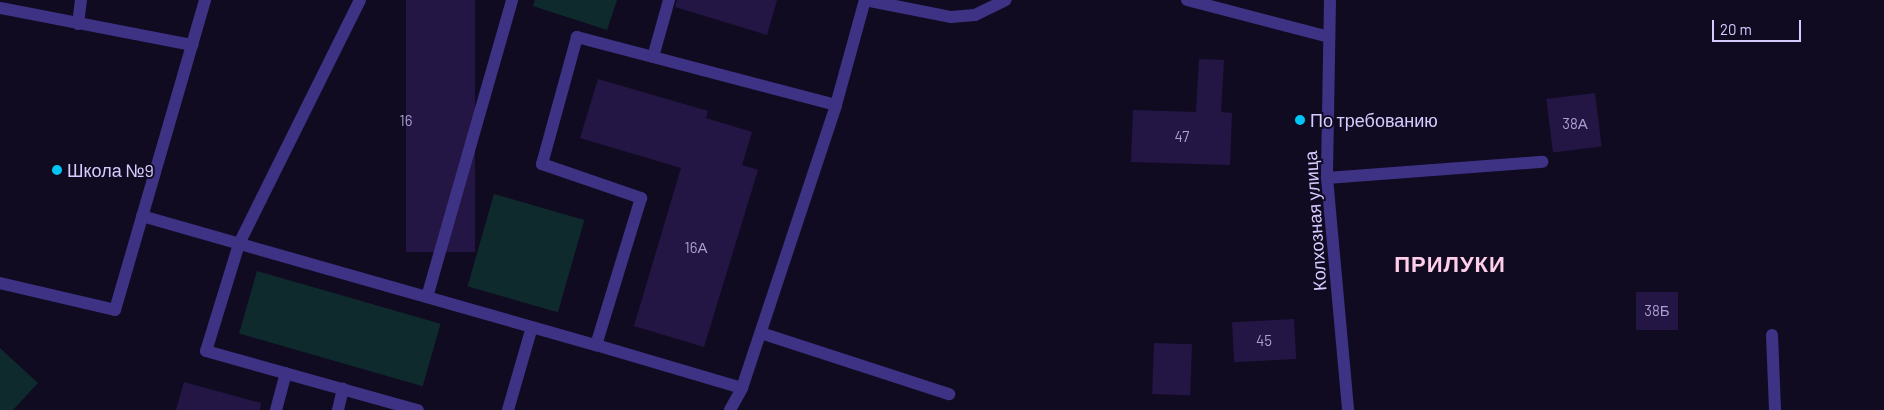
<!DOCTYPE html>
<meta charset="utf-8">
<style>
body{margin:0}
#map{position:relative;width:1884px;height:410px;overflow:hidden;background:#110b22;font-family:Barlow,sans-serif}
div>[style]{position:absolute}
.green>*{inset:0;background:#0e2a2c;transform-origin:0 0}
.building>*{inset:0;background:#241644;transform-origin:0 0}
.minor>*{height:12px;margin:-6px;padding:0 6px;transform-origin:6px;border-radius:6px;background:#3e3285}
.dots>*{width:14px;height:14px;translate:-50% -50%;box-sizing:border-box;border:2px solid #110b22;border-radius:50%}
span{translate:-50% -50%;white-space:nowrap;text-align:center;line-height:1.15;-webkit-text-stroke:4px #110b22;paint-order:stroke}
.number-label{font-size:15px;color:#aa9ed0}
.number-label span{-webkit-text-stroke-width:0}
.poi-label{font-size:18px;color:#d7ccff}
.left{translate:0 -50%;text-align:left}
.street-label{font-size:18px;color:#d7ccff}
.district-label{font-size:22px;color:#ffcee8;font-weight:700;letter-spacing:1px}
.scale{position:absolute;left:1712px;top:20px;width:89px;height:22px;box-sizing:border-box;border:2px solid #d7ccff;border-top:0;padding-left:6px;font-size:15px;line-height:18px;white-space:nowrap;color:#d7ccff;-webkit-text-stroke:4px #110b22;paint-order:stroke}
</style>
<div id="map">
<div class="green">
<i style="clip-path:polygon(535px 0,617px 0,607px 30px,533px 6px)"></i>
<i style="left:494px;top:194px;width:94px;height:96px;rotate:16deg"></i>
<i style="left:257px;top:271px;width:191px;height:65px;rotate:16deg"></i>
<i style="clip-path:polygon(0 348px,38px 383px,13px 410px,0 410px)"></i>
</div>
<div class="building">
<i style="left:406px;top:0;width:69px;height:252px"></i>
<i style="clip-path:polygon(677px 0,777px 0,767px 35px,675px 7px)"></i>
<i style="clip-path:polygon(1199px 59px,1224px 60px,1221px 112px,1232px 113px,1230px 165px,1131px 162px,1133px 110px,1196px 112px)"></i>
<i style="clip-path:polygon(598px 79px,708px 111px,706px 118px,752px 132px,742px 165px,758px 170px,704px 347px,634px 326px,681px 168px,580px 138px)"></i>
<i style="left:1595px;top:93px;width:54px;height:49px;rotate:83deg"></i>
<i style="left:1636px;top:292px;width:42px;height:38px"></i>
<i style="left:1294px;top:319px;width:40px;height:62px;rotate:87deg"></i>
<i style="left:1154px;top:343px;width:38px;height:51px;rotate:2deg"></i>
<i style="clip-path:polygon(184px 382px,261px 403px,260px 410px,176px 410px)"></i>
</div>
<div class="minor">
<i style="left:360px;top:0;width:272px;rotate:116.4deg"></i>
<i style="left:239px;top:244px;width:112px;rotate:107.1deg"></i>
<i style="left:206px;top:351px;width:220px;rotate:15.6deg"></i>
<i style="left:865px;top:0;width:88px;rotate:11.2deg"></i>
<i style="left:951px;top:17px;width:24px;rotate:-5deg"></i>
<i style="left:975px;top:15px;width:34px;rotate:-26deg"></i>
<i style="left:1187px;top:0;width:147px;rotate:14.6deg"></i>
<i style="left:1330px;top:0;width:178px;rotate:91deg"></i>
<i style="left:1327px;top:178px;width:233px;rotate:84.8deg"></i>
<i style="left:0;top:8px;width:196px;rotate:10.9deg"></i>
<i style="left:78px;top:24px;width:24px;rotate:-83deg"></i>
<i style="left:653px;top:57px;width:59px;rotate:-74.3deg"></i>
<i style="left:836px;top:105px;width:268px;rotate:-165.3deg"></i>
<i style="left:577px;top:37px;width:132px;rotate:105.4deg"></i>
<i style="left:542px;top:164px;width:105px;rotate:19deg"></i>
<i style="left:641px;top:198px;width:154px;rotate:107deg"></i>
<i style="left:596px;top:345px;width:152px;rotate:16.4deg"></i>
<i style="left:742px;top:388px;width:298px;rotate:-71.6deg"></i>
<i style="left:836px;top:105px;width:109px;rotate:-74.6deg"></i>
<i style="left:1327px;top:178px;width:216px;rotate:-4.3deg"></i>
<i style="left:142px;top:216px;width:472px;rotate:15.9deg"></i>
<i style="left:0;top:283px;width:118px;rotate:13.2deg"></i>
<i style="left:115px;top:310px;width:323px;rotate:-73.8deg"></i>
<i style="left:427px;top:297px;width:309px;rotate:-74deg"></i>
<i style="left:761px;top:333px;width:198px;rotate:18deg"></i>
<i style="left:1772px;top:335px;width:75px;rotate:87.7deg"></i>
<i style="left:276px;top:410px;width:38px;rotate:-75deg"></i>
<i style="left:338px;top:410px;width:22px;rotate:-77deg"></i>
<i style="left:508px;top:410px;width:86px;rotate:-73.9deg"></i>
<i style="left:730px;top:410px;width:25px;rotate:-61deg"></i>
</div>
<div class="dots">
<i style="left:1300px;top:120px;background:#00c5f7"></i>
<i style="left:57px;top:170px;background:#00c5f7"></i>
</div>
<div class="number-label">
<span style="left:406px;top:121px">16</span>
<span style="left:1575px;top:124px">38А</span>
<span style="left:1182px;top:137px">47</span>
<span style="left:696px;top:248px">16А</span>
<span style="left:1657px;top:311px">38Б</span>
<span style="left:1264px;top:341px">45</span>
</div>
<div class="poi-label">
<span class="left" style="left:1310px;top:120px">По требованию</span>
<span class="left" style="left:67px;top:170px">Школа №9</span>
</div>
<div class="street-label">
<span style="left:1315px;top:221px;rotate:-94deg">Колхозная улица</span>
</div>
<div class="district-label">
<span style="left:1450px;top:264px">ПРИЛУКИ</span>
</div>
<div class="scale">20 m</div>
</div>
